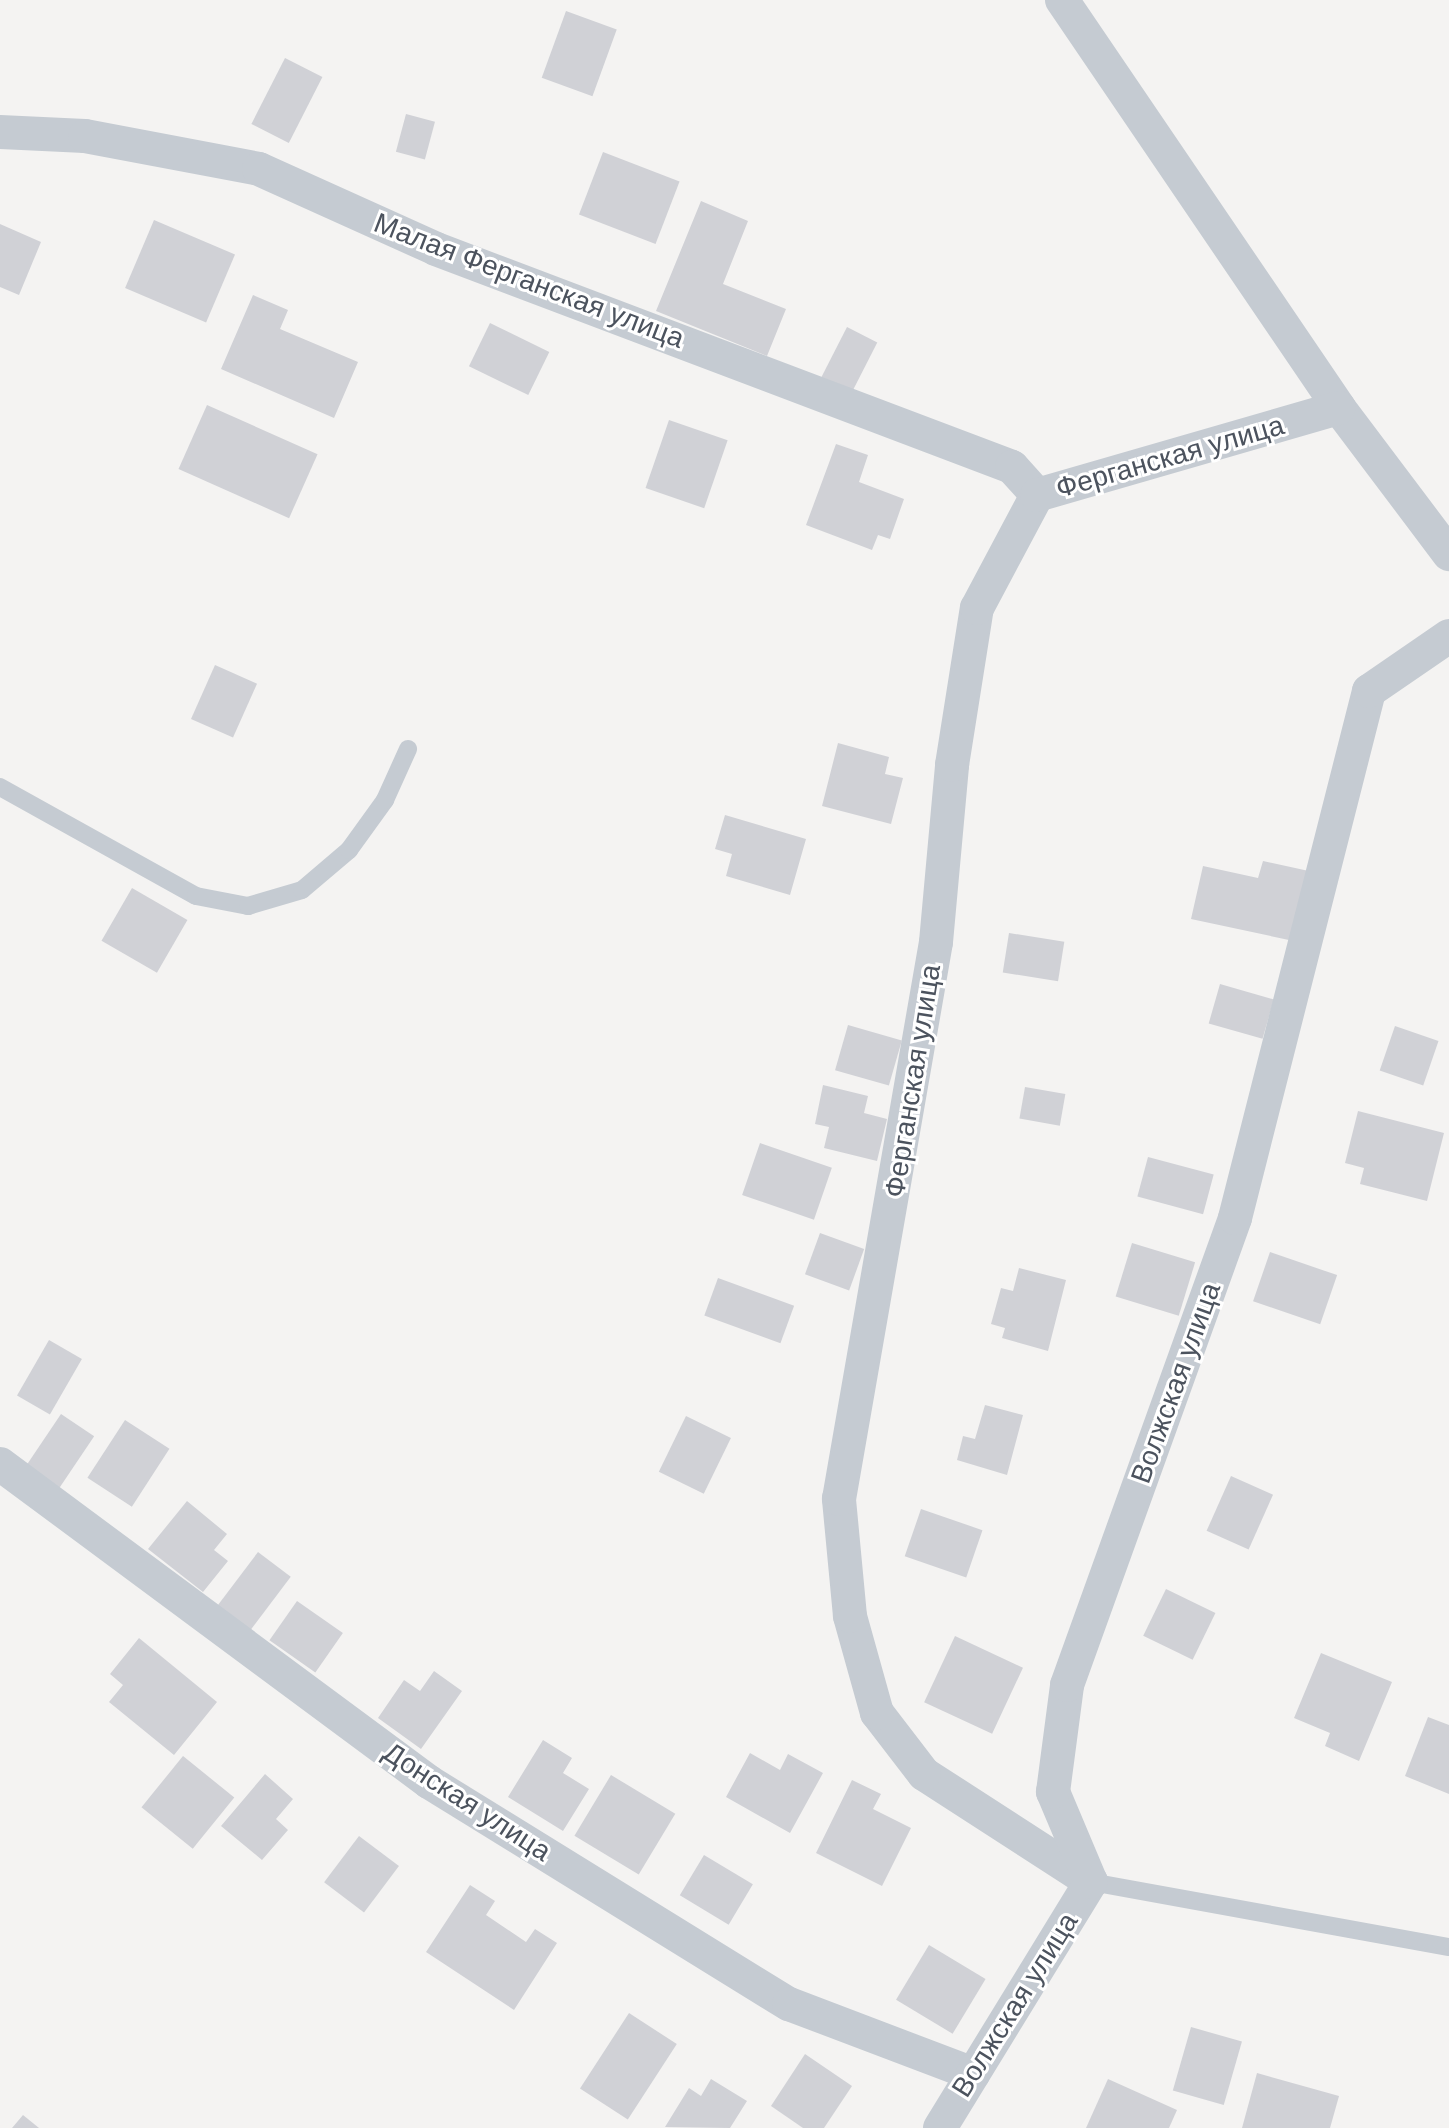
<!DOCTYPE html>
<meta charset="utf-8">
<style>
body{margin:0}
#map{position:relative;width:1449px;height:2128px;overflow:hidden;background:#f4f3f2;font-family:Arial,sans-serif}
div>[style]{position:absolute}
.building>*{inset:0;background:#d0d1d6;transform-origin:0 0}
.service>*{height:18px;margin:-9px;padding:0 9px;transform-origin:9px;border-radius:9px;background:#c5cbd2}
.minor>*{height:34px;margin:-17px;padding:0 17px;transform-origin:17px;border-radius:17px;background:#c5cbd2}
span{translate:-50% -50%;white-space:nowrap;text-align:center;line-height:1.15;-webkit-text-stroke:6px #fff;paint-order:stroke}
.street-label{font-size:28px;color:#4c535e}
</style>
<div id="map">
<div class="building">
<i style="left:566px;top:11px;width:54px;height:71px;rotate:20deg"></i>
<i style="left:285px;top:58px;width:42px;height:74px;rotate:27deg"></i>
<i style="left:406px;top:114px;width:30px;height:39px;rotate:15deg"></i>
<i style="left:603px;top:152px;width:82px;height:67px;rotate:21deg"></i>
<i style="clip-path:polygon(701px 201px,748px 221px,723px 284px,786px 309px,767px 356px,656px 311px)"></i>
<i style="left:154px;top:220px;width:88px;height:74px;rotate:23deg"></i>
<i style="clip-path:polygon(0 224px,41px 242px,19px 295px,0 287px)"></i>
<i style="clip-path:polygon(253px 295px,288px 310px,280px 329px,358px 362px,334px 418px,221px 369px)"></i>
<i style="left:490px;top:323px;width:66px;height:48px;rotate:26deg"></i>
<i style="left:847px;top:327px;width:34px;height:59px;rotate:27deg"></i>
<i style="left:207px;top:405px;width:121px;height:70px;rotate:24deg"></i>
<i style="left:669px;top:420px;width:62px;height:72px;rotate:19deg"></i>
<i style="clip-path:polygon(836px 444px,868px 455px,859px 482px,904px 499px,890px 539px,878px 535px,872px 550px,806px 525px)"></i>
<i style="left:215px;top:665px;width:46px;height:59px;rotate:24deg"></i>
<i style="clip-path:polygon(838px 743px,889px 757px,885px 774px,903px 778px,891px 824px,822px 806px)"></i>
<i style="clip-path:polygon(725px 815px,806px 839px,790px 895px,726px 876px,732px 854px,715px 849px)"></i>
<i style="clip-path:polygon(1263px 861px,1318px 873px,1303px 943px,1191px 919px,1203px 866px,1258px 878px)"></i>
<i style="left:132px;top:888px;width:64px;height:61px;rotate:30deg"></i>
<i style="left:1009px;top:933px;width:56px;height:40px;rotate:9deg"></i>
<i style="left:1220px;top:984px;width:56px;height:41px;rotate:16deg"></i>
<i style="left:848px;top:1025px;width:56px;height:47px;rotate:16deg"></i>
<i style="left:1395px;top:1026px;width:46px;height:47px;rotate:19deg"></i>
<i style="clip-path:polygon(823px 1085px,868px 1096px,864px 1113px,887px 1119px,877px 1161px,824px 1148px,829px 1127px,815px 1124px)"></i>
<i style="left:1025px;top:1087px;width:41px;height:32px;rotate:10deg"></i>
<i style="clip-path:polygon(1358px 1111px,1444px 1133px,1427px 1201px,1360px 1184px,1364px 1168px,1345px 1163px)"></i>
<i style="left:760px;top:1143px;width:76px;height:55px;rotate:19deg"></i>
<i style="left:1148px;top:1157px;width:68px;height:41px;rotate:15deg"></i>
<i style="left:820px;top:1233px;width:47px;height:44px;rotate:20deg"></i>
<i style="left:1132px;top:1243px;width:66px;height:56px;rotate:17deg"></i>
<i style="left:1270px;top:1252px;width:71px;height:52px;rotate:19deg"></i>
<i style="clip-path:polygon(1019px 1268px,1066px 1280px,1048px 1351px,1002px 1338px,1005px 1328px,991px 1324px,1001px 1288px,1013px 1291px)"></i>
<i style="left:718px;top:1278px;width:81px;height:40px;rotate:20deg"></i>
<i style="left:49px;top:1340px;width:38px;height:64px;rotate:30deg"></i>
<i style="clip-path:polygon(985px 1405px,1023px 1415px,1007px 1475px,957px 1460px,963px 1436px,975px 1439px)"></i>
<i style="left:61px;top:1414px;width:40px;height:62px;rotate:34deg"></i>
<i style="left:686px;top:1416px;width:50px;height:62px;rotate:26deg"></i>
<i style="left:125px;top:1420px;width:53px;height:69px;rotate:33deg"></i>
<i style="left:1231px;top:1476px;width:46px;height:60px;rotate:24deg"></i>
<i style="clip-path:polygon(187px 1501px,227px 1534px,214px 1550px,228px 1561px,203px 1592px,148px 1549px)"></i>
<i style="left:921px;top:1509px;width:65px;height:50px;rotate:19deg"></i>
<i style="left:258px;top:1552px;width:41px;height:74px;rotate:37deg"></i>
<i style="left:1166px;top:1589px;width:55px;height:52px;rotate:26deg"></i>
<i style="left:297px;top:1601px;width:56px;height:48px;rotate:35deg"></i>
<i style="left:955px;top:1636px;width:75px;height:73px;rotate:25deg"></i>
<i style="clip-path:polygon(139px 1638px,217px 1702px,174px 1755px,109px 1702px,123px 1685px,110px 1674px)"></i>
<i style="clip-path:polygon(1321px 1653px,1392px 1682px,1359px 1761px,1325px 1746px,1330px 1733px,1294px 1718px)"></i>
<i style="clip-path:polygon(434px 1671px,462px 1691px,421px 1749px,378px 1718px,404px 1680px,420px 1691px)"></i>
<i style="clip-path:polygon(1428px 1717px,1449px 1725px,1449px 1794px,1405px 1776px)"></i>
<i style="clip-path:polygon(543px 1740px,572px 1758px,563px 1773px,589px 1789px,563px 1831px,508px 1797px)"></i>
<i style="clip-path:polygon(750px 1753px,780px 1770px,788px 1754px,823px 1773px,790px 1833px,726px 1797px)"></i>
<i style="left:183px;top:1756px;width:66px;height:66px;rotate:39deg"></i>
<i style="clip-path:polygon(265px 1774px,293px 1799px,276px 1819px,288px 1830px,262px 1860px,221px 1826px)"></i>
<i style="left:611px;top:1775px;width:75px;height:71px;rotate:31deg"></i>
<i style="clip-path:polygon(852px 1780px,881px 1794px,873px 1809px,911px 1828px,882px 1886px,816px 1853px)"></i>
<i style="left:359px;top:1836px;width:50px;height:58px;rotate:37deg"></i>
<i style="left:704px;top:1855px;width:57px;height:47px;rotate:31deg"></i>
<i style="clip-path:polygon(470px 1885px,495px 1901px,486px 1915px,526px 1942px,535px 1929px,557px 1943px,514px 2010px,426px 1952px)"></i>
<i style="left:929px;top:1945px;width:66px;height:64px;rotate:31deg"></i>
<i style="left:629px;top:2013px;width:57px;height:90px;rotate:33deg"></i>
<i style="left:1191px;top:2027px;width:53px;height:66px;rotate:16deg"></i>
<i style="clip-path:polygon(805px 2054px,852px 2086px,824px 2128px,803px 2128px,771px 2106px)"></i>
<i style="clip-path:polygon(1257px 2073px,1339px 2096px,1330px 2128px,1242px 2128px)"></i>
<i style="clip-path:polygon(711px 2079px,747px 2101px,730px 2128px,665px 2127px,689px 2088px,701px 2096px)"></i>
<i style="clip-path:polygon(1108px 2079px,1177px 2110px,1169px 2128px,1086px 2128px)"></i>
<i style="clip-path:polygon(23px 2115px,39px 2128px,12px 2128px)"></i>
</div>
<div class="service">
<i style="left:0;top:787px;width:224px;rotate:29.1deg"></i>
<i style="left:196px;top:896px;width:53px;rotate:10.9deg"></i>
<i style="left:248px;top:906px;width:56px;rotate:-16.5deg"></i>
<i style="left:302px;top:890px;width:62px;rotate:-40.4deg"></i>
<i style="left:349px;top:850px;width:62px;rotate:-54.2deg"></i>
<i style="left:385px;top:800px;width:56px;rotate:-65.7deg"></i>
<i style="left:1091px;top:1882px;width:364px;rotate:10.3deg"></i>
</div>
<div class="minor">
<i style="left:1062px;top:0;width:493px;rotate:55.8deg"></i>
<i style="left:1339px;top:408px;width:183px;rotate:53deg"></i>
<i style="left:0;top:132px;width:85px;rotate:2.7deg"></i>
<i style="left:85px;top:136px;width:177px;rotate:10.7deg"></i>
<i style="left:259px;top:169px;width:194px;rotate:24.3deg"></i>
<i style="left:436px;top:249px;width:616px;rotate:20.73deg"></i>
<i style="left:1012px;top:467px;width:38px;rotate:48deg"></i>
<i style="left:0;top:1464px;width:534px;rotate:36.55deg"></i>
<i style="left:429px;top:1782px;width:423px;rotate:31.7deg"></i>
<i style="left:789px;top:2004px;width:197px;rotate:20.8deg"></i>
<i style="left:1091px;top:1882px;width:199px;rotate:-147.1deg"></i>
<i style="left:924px;top:1774px;width:77px;rotate:-127.6deg"></i>
<i style="left:877px;top:1713px;width:101px;rotate:-105.6deg"></i>
<i style="left:850px;top:1616px;width:118px;rotate:-95.4deg"></i>
<i style="left:839px;top:1499px;width:565px;rotate:-80.12deg"></i>
<i style="left:936px;top:942px;width:178px;rotate:-84.8deg"></i>
<i style="left:952px;top:765px;width:159px;rotate:-81deg"></i>
<i style="left:977px;top:608px;width:128px;rotate:-62deg"></i>
<i style="left:1037px;top:495px;width:314px;rotate:-16.1deg"></i>
<i style="left:940px;top:2128px;width:289px;rotate:-58.5deg"></i>
<i style="left:1091px;top:1882px;width:98px;rotate:-112.9deg"></i>
<i style="left:1053px;top:1792px;width:108px;rotate:-82.5deg"></i>
<i style="left:1067px;top:1685px;width:496px;rotate:-70.2deg"></i>
<i style="left:1235px;top:1218px;width:544px;rotate:-75.73deg"></i>
<i style="left:1369px;top:691px;width:97px;rotate:-34.5deg"></i>
</div>
<div class="street-label">
<span style="left:529px;top:281px;rotate:21deg">Малая Ферганская улица</span>
<span style="left:1170px;top:457px;rotate:-16deg">Ферганская улица</span>
<span style="left:913px;top:1081px;rotate:-81deg">Ферганская улица</span>
<span style="left:1176px;top:1383px;rotate:-70deg">Волжская улица</span>
<span style="left:467px;top:1802px;rotate:33deg">Донская улица</span>
<span style="left:1015px;top:2005px;rotate:-58deg">Волжская улица</span>
</div>
</div>
